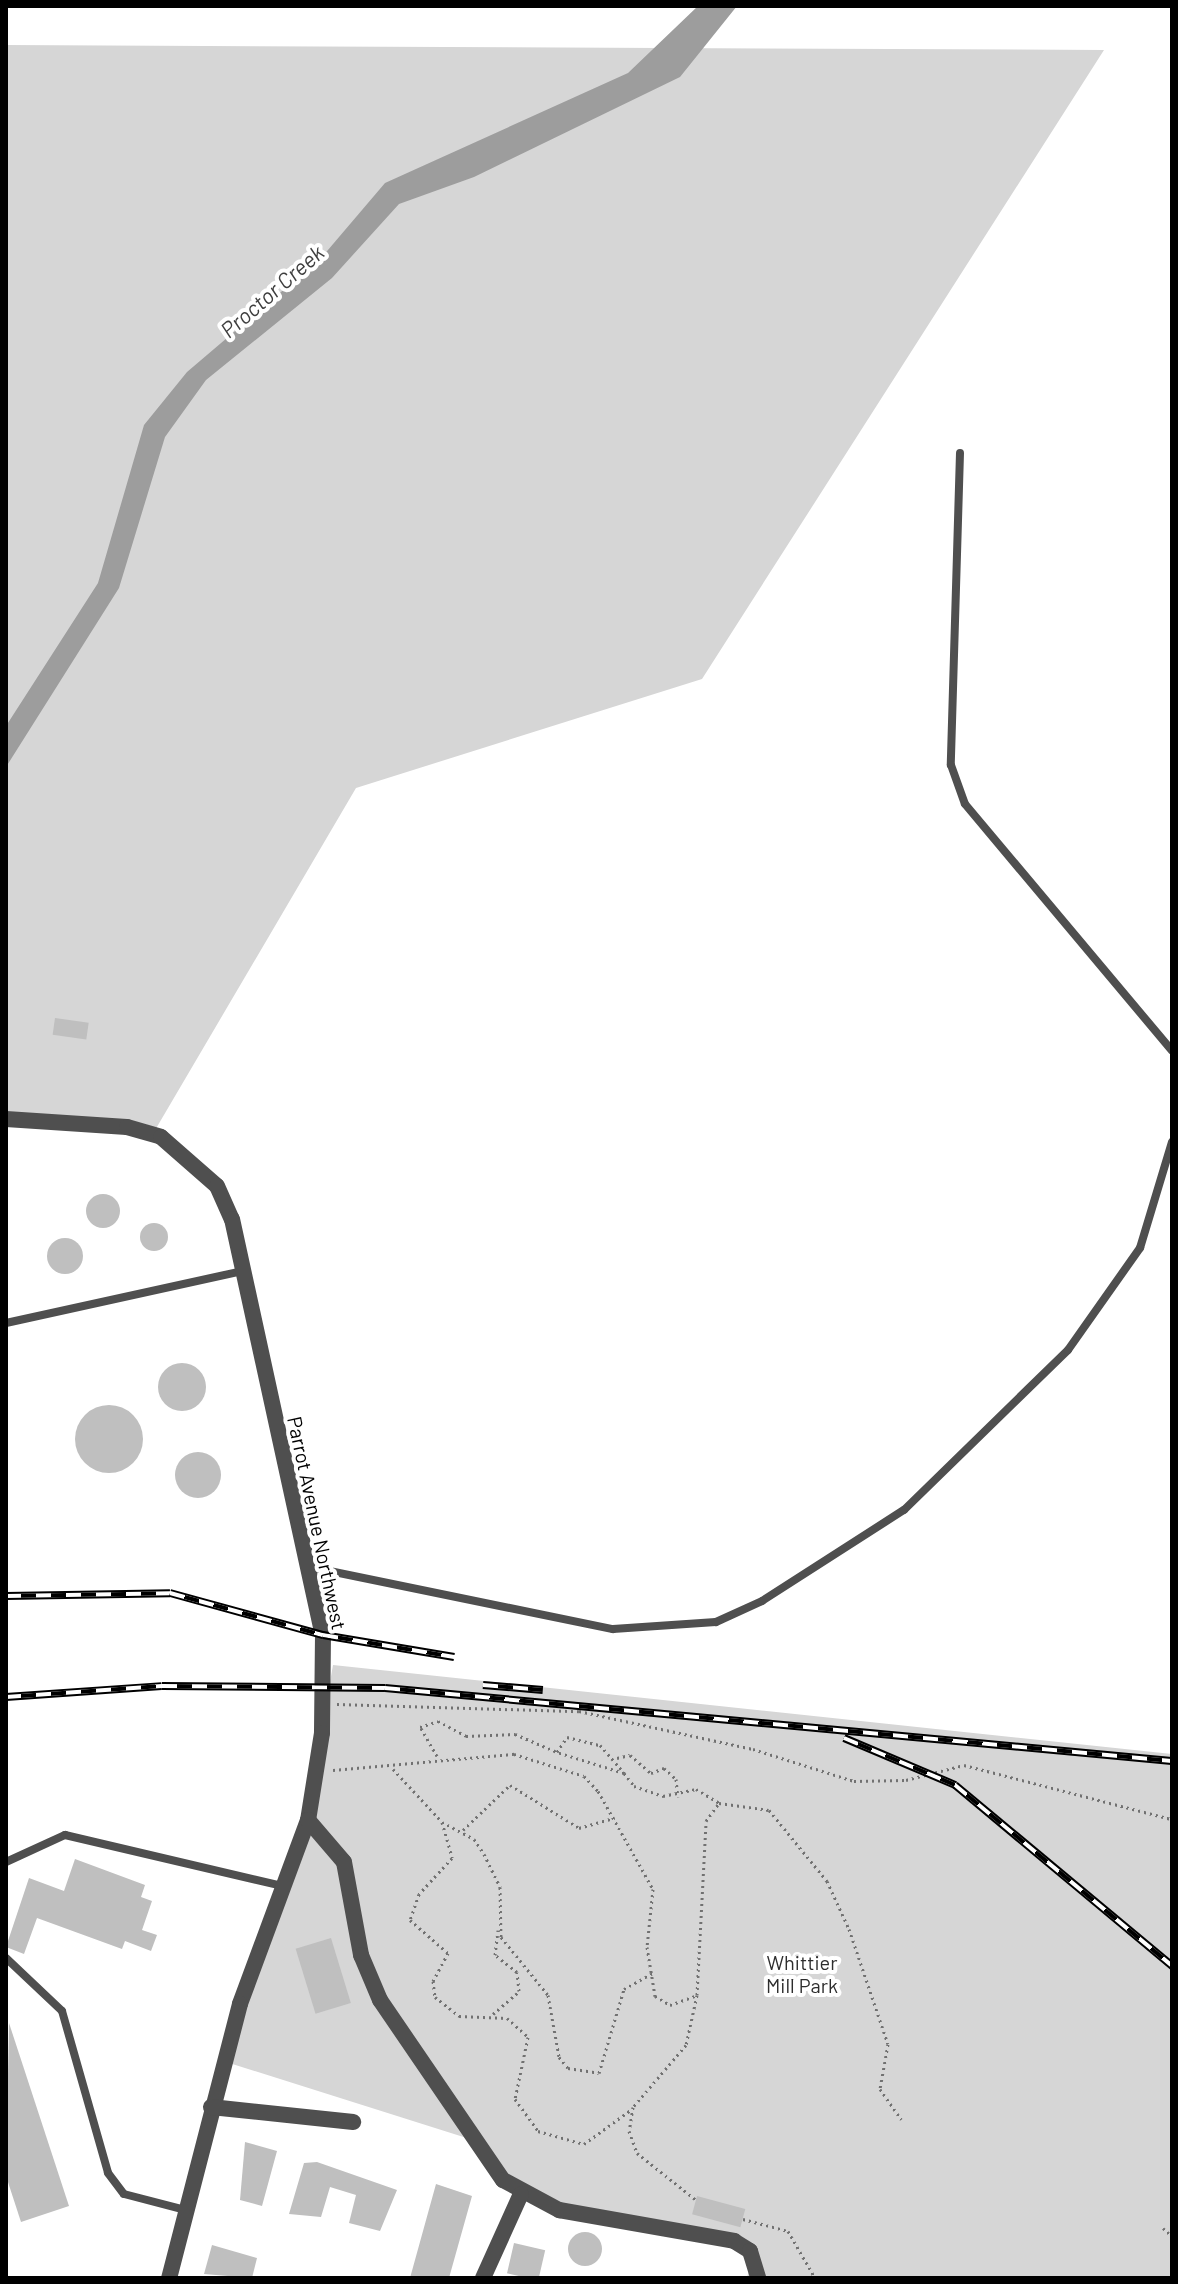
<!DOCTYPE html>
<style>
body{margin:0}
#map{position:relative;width:1178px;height:2284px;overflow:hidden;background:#fff;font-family:Barlow,sans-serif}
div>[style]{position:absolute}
.green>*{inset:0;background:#d6d6d6}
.water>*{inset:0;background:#9d9d9d}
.building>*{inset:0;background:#bfbfbf;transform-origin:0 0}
.round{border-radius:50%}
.path>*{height:3px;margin-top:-1.5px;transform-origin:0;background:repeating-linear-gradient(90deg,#717171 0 2px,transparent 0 6px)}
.lane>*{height:8px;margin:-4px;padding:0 4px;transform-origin:4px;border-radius:4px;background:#4f4f4f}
.street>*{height:16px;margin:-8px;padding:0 8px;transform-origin:8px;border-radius:8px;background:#4f4f4f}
.rail>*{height:8px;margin-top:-4px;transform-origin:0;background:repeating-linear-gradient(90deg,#fff 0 15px,#000 0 30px);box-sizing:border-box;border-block:2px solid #000}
span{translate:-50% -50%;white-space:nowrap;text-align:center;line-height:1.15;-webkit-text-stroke:8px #fff;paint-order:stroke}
.street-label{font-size:20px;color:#000}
.park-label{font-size:20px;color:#2d2d2d}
.water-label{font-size:22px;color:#3e3e3e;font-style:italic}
.frame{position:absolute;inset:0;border:8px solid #000;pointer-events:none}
</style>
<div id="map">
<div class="green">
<i style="clip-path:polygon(6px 45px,1104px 50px,702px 679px,356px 788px,151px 1137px,6px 1115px)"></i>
<i style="clip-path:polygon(333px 1665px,1172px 1754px,1172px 2278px,747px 2278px,752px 2256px,746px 2248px,521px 2194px,473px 2140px,226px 2062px,305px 1823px)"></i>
</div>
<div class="water">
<i style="clip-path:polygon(698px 6px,737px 6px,680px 77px,474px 177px,399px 204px,332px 278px,206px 380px,165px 437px,119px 588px,6px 767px,6px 726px,98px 583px,144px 425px,187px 372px,322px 257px,385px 183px,628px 73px)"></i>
</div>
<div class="building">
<i style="left:55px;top:1018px;width:34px;height:17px;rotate:8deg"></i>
<i class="round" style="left:86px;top:1194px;width:34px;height:34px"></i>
<i class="round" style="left:140px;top:1223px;width:28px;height:28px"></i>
<i class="round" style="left:47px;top:1238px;width:36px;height:36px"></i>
<i class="round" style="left:158px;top:1363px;width:48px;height:48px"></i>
<i class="round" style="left:75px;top:1405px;width:68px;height:68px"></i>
<i class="round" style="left:175px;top:1452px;width:46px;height:46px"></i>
<i style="clip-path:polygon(75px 1859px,145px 1885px,141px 1897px,152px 1901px,142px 1930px,157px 1935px,151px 1951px,125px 1941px,122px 1949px,37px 1918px,24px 1954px,6px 1947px,29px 1878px,64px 1891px)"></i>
<i style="left:331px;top:1938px;width:68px;height:37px;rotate:73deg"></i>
<i style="clip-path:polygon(9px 2023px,69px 2206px,21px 2222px,6px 2176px)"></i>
<i style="clip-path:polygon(245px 2142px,277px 2151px,262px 2206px,240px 2200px)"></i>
<i style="clip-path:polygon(317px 2162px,397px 2190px,380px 2231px,349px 2223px,356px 2195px,330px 2187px,321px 2217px,289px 2214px,304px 2163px)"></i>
<i style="clip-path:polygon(436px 2184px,472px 2196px,456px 2253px,449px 2278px,410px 2278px)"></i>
<i style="left:697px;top:2196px;width:50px;height:19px;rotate:15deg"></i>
<i class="round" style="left:568px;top:2232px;width:34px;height:34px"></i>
<i style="left:514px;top:2243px;width:32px;height:31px;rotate:13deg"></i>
<i style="clip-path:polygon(212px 2245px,257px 2258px,252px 2278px,204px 2274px)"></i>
</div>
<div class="path">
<i style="left:337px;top:1704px;width:242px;rotate:1.7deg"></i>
<i style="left:579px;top:1711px;width:178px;rotate:12.3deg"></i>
<i style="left:753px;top:1749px;width:106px;rotate:17.6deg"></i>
<i style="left:854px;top:1781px;width:52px;rotate:-1.1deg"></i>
<i style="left:906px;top:1780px;width:60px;rotate:-14.5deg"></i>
<i style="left:964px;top:1765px;width:215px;rotate:14.6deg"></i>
<i style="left:437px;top:1756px;width:34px;rotate:-120deg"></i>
<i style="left:420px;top:1727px;width:19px;rotate:-18deg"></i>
<i style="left:438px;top:1721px;width:32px;rotate:28deg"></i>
<i style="left:466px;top:1736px;width:49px;rotate:-2.3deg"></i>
<i style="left:515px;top:1734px;width:46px;rotate:23.2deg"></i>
<i style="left:557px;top:1752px;width:18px;rotate:-56deg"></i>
<i style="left:567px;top:1737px;width:34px;rotate:14deg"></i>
<i style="left:600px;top:1745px;width:37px;rotate:49deg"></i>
<i style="left:624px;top:1773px;width:70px;rotate:-162.6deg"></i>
<i style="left:617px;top:1758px;width:13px;rotate:-13deg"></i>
<i style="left:630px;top:1755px;width:28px;rotate:41deg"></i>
<i style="left:651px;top:1773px;width:14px;rotate:-21deg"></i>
<i style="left:664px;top:1768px;width:16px;rotate:43deg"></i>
<i style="left:676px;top:1779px;width:18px;rotate:84deg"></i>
<i style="left:393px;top:1769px;width:72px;rotate:47.2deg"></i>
<i style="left:442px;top:1822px;width:37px;rotate:74deg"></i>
<i style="left:452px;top:1858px;width:49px;rotate:132.5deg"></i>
<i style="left:419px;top:1894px;width:28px;rotate:109deg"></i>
<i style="left:410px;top:1920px;width:50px;rotate:41deg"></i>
<i style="left:448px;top:1953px;width:32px;rotate:118deg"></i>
<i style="left:433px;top:1981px;width:16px;rotate:83deg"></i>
<i style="left:435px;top:1997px;width:31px;rotate:38deg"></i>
<i style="left:459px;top:2016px;width:48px;rotate:2.4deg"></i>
<i style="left:507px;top:2018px;width:28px;rotate:42deg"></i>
<i style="left:528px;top:2037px;width:63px;rotate:101.8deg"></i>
<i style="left:515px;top:2099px;width:39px;rotate:54deg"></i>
<i style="left:538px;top:2131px;width:48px;rotate:15.8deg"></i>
<i style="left:584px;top:2144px;width:59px;rotate:-36.1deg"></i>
<i style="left:333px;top:1770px;width:182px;rotate:-5.1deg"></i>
<i style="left:514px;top:1754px;width:73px;rotate:17.4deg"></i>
<i style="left:584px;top:1776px;width:21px;rotate:47deg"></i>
<i style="left:598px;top:1791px;width:112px;rotate:60.7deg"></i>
<i style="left:653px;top:1889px;width:58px;rotate:95.9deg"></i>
<i style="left:647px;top:1947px;width:50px;rotate:80.7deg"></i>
<i style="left:655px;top:1996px;width:17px;rotate:31deg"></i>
<i style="left:670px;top:2005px;width:29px;rotate:-20deg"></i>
<i style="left:697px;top:1995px;width:51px;rotate:102.4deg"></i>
<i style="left:686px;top:2045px;width:82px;rotate:130.5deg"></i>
<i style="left:633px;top:2107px;width:24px;rotate:99deg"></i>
<i style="left:629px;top:2131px;width:23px;rotate:70deg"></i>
<i style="left:637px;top:2153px;width:75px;rotate:38.5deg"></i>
<i style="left:624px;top:1773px;width:16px;rotate:52deg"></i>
<i style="left:634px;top:1786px;width:31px;rotate:19deg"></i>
<i style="left:663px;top:1796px;width:34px;rotate:-12deg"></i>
<i style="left:696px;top:1789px;width:27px;rotate:31deg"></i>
<i style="left:442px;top:1822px;width:36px;rotate:28deg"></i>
<i style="left:474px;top:1839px;width:18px;rotate:56deg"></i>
<i style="left:484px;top:1854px;width:37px;rotate:64deg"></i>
<i style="left:500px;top:1887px;width:50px;rotate:88.9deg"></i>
<i style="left:501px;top:1937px;width:75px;rotate:51deg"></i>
<i style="left:548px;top:1995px;width:63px;rotate:79.9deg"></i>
<i style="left:559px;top:2057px;width:14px;rotate:51deg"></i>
<i style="left:568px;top:2068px;width:31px;rotate:9deg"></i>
<i style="left:599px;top:2073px;width:88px;rotate:-73.4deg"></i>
<i style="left:624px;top:1989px;width:35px;rotate:-29deg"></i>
<i style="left:463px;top:1830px;width:65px;rotate:-43.8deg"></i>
<i style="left:510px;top:1785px;width:81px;rotate:31.9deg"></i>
<i style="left:579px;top:1828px;width:37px;rotate:-16deg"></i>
<i style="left:697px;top:1995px;width:174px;rotate:-87deg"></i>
<i style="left:706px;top:1821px;width:22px;rotate:-54deg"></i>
<i style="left:719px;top:1803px;width:50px;rotate:8deg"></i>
<i style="left:769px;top:1810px;width:92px;rotate:50.8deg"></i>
<i style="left:827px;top:1881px;width:53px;rotate:65.4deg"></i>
<i style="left:849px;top:1929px;width:121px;rotate:71.3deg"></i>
<i style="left:888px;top:2044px;width:46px;rotate:100.1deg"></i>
<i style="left:880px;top:2089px;width:37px;rotate:55deg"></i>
<i style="left:493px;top:2014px;width:35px;rotate:-41deg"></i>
<i style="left:519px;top:1991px;width:19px;rotate:-96deg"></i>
<i style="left:517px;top:1972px;width:28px;rotate:-142deg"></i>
<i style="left:495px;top:1955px;width:25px;rotate:-83deg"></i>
<i style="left:743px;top:2219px;width:47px;rotate:14.9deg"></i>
<i style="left:788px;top:2231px;width:54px;rotate:60.1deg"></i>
<i style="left:1163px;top:2228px;width:12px;rotate:42deg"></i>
</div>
<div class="lane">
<i style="left:960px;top:453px;width:312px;rotate:91.7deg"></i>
<i style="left:951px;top:765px;width:41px;rotate:70.3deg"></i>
<i style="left:965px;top:804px;width:322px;rotate:50deg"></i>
<i style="left:6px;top:1323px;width:243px;rotate:-12.4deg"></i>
<i style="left:310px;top:1567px;width:309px;rotate:11.6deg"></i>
<i style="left:613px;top:1629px;width:103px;rotate:-3.9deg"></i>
<i style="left:716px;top:1622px;width:51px;rotate:-24.5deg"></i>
<i style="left:762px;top:1601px;width:169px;rotate:-32.7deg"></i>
<i style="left:904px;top:1510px;width:229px;rotate:-44.3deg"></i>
<i style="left:1068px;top:1350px;width:125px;rotate:-54.8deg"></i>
<i style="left:1140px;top:1248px;width:111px;rotate:-73.2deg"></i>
<i style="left:6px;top:1862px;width:65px;rotate:-24.6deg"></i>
<i style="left:65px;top:1835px;width:224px;rotate:13.2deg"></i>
<i style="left:6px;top:1958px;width:77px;rotate:43.4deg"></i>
<i style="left:62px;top:2011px;width:168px;rotate:74.1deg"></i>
<i style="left:108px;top:2173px;width:26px;rotate:53deg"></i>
<i style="left:124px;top:2194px;width:64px;rotate:14.5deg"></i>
</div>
<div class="street">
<i style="left:6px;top:1119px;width:121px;rotate:3.8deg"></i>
<i style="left:127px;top:1127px;width:35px;rotate:16deg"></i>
<i style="left:161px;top:1137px;width:74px;rotate:41.2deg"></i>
<i style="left:217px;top:1186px;width:36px;rotate:66deg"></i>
<i style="left:232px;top:1219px;width:426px;rotate:77.7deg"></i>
<i style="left:323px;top:1635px;width:98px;rotate:90.6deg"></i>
<i style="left:322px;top:1733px;width:88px;rotate:99.1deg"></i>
<i style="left:308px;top:1820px;width:196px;rotate:110.3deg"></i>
<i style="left:240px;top:2004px;width:283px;rotate:104.5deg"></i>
<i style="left:308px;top:1820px;width:55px;rotate:49.4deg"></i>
<i style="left:344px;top:1862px;width:95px;rotate:79.6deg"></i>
<i style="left:361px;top:1955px;width:49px;rotate:67.1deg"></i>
<i style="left:380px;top:2000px;width:218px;rotate:55.7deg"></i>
<i style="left:503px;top:2180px;width:64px;rotate:28.2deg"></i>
<i style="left:559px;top:2210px;width:178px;rotate:10deg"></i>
<i style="left:734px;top:2241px;width:19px;rotate:32deg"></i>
<i style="left:750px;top:2251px;width:28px;rotate:73deg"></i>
<i style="left:211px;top:2107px;width:143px;rotate:6deg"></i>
<i style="left:483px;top:2278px;width:92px;rotate:-65.7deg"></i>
</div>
<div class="rail">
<i style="left:6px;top:1596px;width:164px;rotate:-1deg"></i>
<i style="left:170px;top:1593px;width:159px;rotate:15.4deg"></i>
<i style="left:323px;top:1635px;width:133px;rotate:9.5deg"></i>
<i style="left:483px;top:1685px;width:60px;rotate:4.8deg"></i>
<i style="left:6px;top:1697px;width:156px;rotate:-4deg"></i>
<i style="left:162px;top:1686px;width:223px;rotate:0.5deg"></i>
<i style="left:385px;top:1688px;width:790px;rotate:5.3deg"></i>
<i style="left:844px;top:1738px;width:121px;rotate:22.9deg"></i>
<i style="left:955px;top:1785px;width:283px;rotate:39.8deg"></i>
</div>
<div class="street-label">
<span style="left:317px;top:1523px;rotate:78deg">Parrot Avenue Northwest</span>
</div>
<div class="park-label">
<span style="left:802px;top:1974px">Whittier<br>Mill Park</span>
</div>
<div class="water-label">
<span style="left:272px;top:291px;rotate:-41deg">Proctor Creek</span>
</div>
<div class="frame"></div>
</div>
